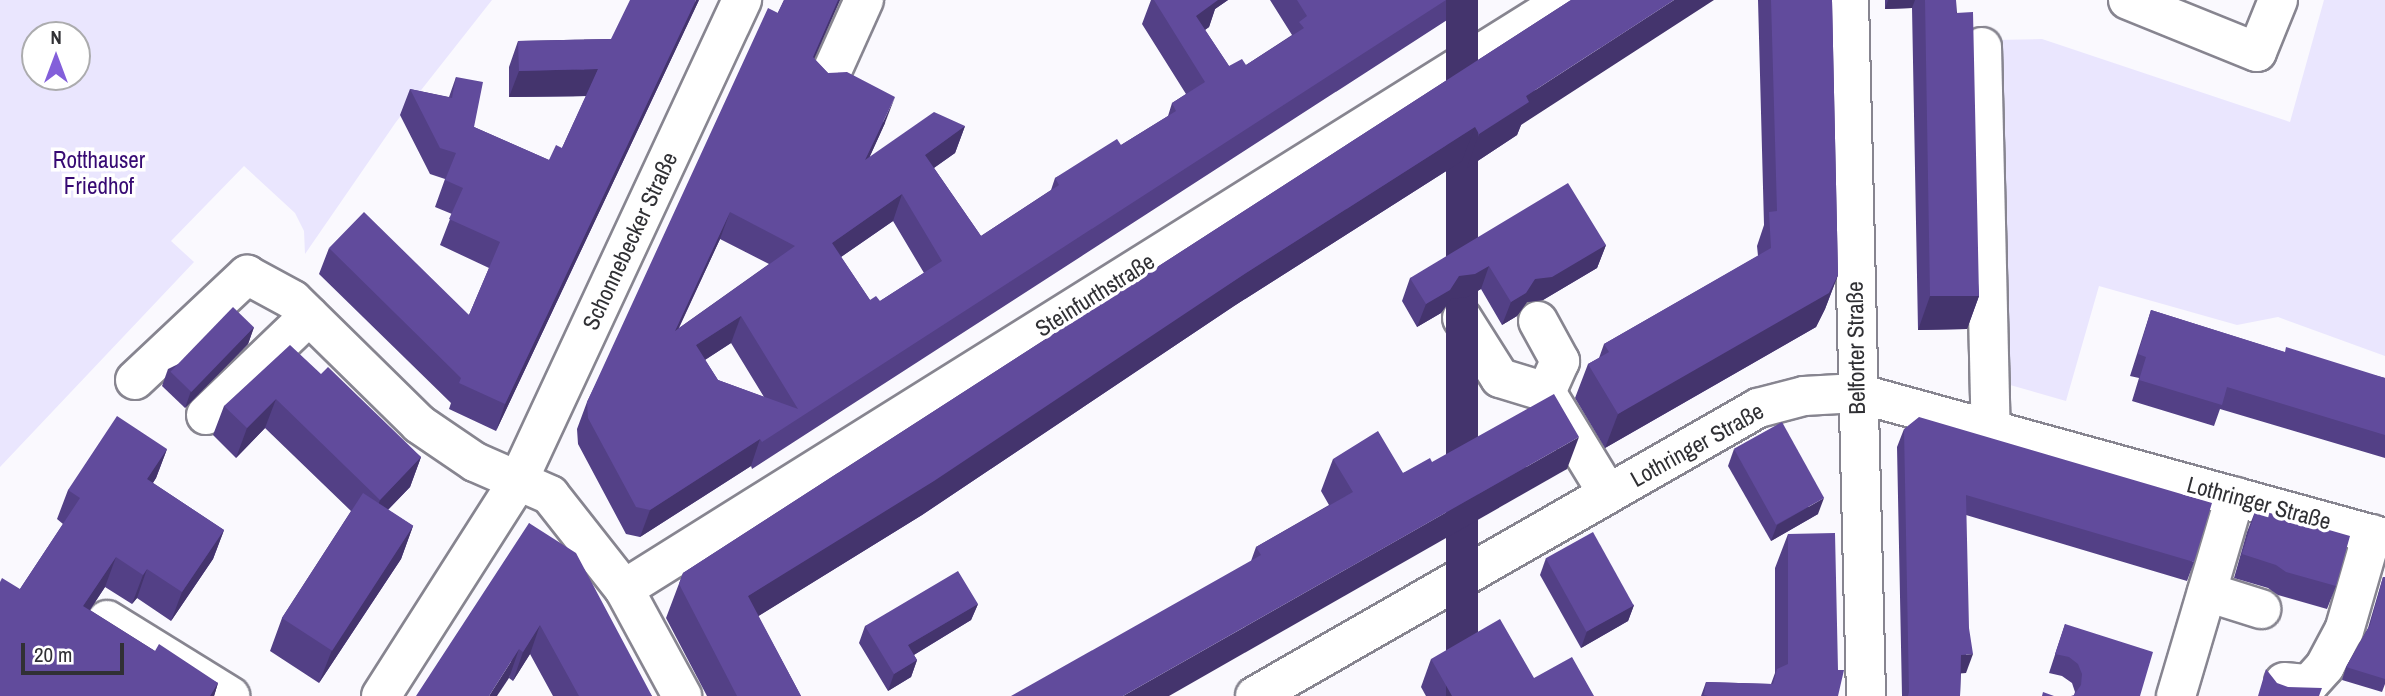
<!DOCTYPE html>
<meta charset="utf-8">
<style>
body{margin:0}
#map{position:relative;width:2385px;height:696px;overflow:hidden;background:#faf9fe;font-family:"Archivo Narrow",sans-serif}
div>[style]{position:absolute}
.green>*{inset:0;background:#eae6fe}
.roads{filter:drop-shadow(2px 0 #878590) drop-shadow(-2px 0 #878590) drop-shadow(0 2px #878590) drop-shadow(0 -2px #878590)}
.minor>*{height:38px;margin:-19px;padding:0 19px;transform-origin:19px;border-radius:19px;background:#fff}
.wall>*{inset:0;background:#534086}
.shaded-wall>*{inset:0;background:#44346d;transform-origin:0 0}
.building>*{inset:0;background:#614b9c;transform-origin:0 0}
span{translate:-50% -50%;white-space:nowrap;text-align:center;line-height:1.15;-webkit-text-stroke:7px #fff;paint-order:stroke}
.park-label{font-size:23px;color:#370a73}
.street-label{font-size:23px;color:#303034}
.north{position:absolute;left:21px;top:21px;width:70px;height:70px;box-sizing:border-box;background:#fff;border:2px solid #acacae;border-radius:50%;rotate:0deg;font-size:19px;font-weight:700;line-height:28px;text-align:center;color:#303034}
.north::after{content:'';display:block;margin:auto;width:24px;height:32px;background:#835fda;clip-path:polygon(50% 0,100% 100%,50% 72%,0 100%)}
.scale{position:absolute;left:21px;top:643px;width:103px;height:32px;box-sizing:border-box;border:4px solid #303034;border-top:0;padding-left:9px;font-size:21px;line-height:24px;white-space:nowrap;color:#303034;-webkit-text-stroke:5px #fff;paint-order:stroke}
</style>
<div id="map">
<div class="green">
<i style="clip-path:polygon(evenodd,0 0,492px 0,396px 122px,305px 254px,304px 231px,295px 213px,244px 166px,171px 241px,194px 262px,0 467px,0 0,35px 35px,77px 35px,77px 77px,35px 77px,35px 35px)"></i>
<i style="clip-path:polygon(2324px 0,2385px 0,2385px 356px,2278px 317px,2237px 325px,2099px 286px,2066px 401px,2003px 383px,1994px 40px,2042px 39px,2290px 122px)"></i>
</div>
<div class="roads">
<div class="minor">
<i style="left:1849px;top:0;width:696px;rotate:88.6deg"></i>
<i style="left:2128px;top:0;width:139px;rotate:22deg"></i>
<i style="left:2257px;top:52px;width:56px;rotate:-68deg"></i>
<i style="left:1982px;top:47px;width:383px;rotate:88.7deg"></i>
<i style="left:828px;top:80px;width:88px;rotate:-65.8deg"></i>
<i style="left:1462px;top:318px;width:71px;rotate:57.7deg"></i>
<i style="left:1500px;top:378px;width:48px;rotate:16.9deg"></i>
<i style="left:1546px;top:392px;width:119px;rotate:58.7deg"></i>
<i style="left:1538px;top:321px;width:46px;rotate:61.2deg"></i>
<i style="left:1560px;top:361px;width:34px;rotate:114deg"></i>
<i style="left:135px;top:380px;width:154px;rotate:-43.2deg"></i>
<i style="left:247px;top:275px;width:52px;rotate:28.5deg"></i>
<i style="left:293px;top:300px;width:177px;rotate:44.5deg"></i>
<i style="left:419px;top:424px;width:68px;rotate:34.2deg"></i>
<i style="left:475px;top:462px;width:82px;rotate:23.7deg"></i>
<i style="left:550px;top:495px;width:120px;rotate:51.8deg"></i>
<i style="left:624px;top:589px;width:122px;rotate:61.5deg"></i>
<i style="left:206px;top:415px;width:143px;rotate:-43.9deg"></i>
<i style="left:624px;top:589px;width:1111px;rotate:-32.02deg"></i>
<i style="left:2207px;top:592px;width:57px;rotate:17.5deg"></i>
<i style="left:107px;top:620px;width:145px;rotate:31.7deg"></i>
<i style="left:2284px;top:682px;width:25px;rotate:5deg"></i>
<i style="left:2309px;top:684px;width:24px;rotate:-48deg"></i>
<i style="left:2325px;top:666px;width:40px;rotate:-62deg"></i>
<i style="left:2344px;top:631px;width:101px;rotate:-73.9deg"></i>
<i style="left:381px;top:696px;width:255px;rotate:-57.5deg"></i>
<i style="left:518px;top:481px;width:531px;rotate:-65.03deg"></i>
<i style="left:1255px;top:696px;width:580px;rotate:-29.79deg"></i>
<i style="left:1758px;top:408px;width:48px;rotate:-14.6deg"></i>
<i style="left:1804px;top:396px;width:53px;rotate:-3.2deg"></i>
<i style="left:1857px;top:393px;width:548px;rotate:15.36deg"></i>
<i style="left:2176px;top:696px;width:208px;rotate:-73.5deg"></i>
</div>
</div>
<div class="wall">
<i style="clip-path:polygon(699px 0,496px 431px,449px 409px,451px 403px,319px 274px,329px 248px,469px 315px,489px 268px,440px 245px,452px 214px,435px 207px,445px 179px,430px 174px,400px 115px,410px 89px,449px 97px,456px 77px,474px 127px,549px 160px,562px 148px,586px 96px,509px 97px,509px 67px,518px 41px,611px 39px)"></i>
<i style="clip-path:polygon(evenodd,784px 0,840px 0,814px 59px,828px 73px,885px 123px,869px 158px,965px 126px,955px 153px,934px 168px,981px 236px,1051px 190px,1055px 178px,1121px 145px,1168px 116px,1172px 103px,1186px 94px,1142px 24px,1151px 0,1228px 0,1215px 9px,1209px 27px,1205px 30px,1229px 66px,1246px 65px,1292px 35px,1270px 0,1478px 0,752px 469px,751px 466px,640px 537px,626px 534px,578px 444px,577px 429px,587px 402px,784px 0,893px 221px,924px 273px,880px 301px,870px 300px,841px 257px,893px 221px,784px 0,720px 239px,769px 264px,679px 328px,720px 239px,784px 0,731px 343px,764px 397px,718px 380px,705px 360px,731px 343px)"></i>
<i style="clip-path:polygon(1571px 0,1517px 135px,1467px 168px,1462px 161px,1234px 306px,922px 515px,758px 616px,801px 696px,707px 696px,666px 618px,683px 573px)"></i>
<i style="clip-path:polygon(1758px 0,1832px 0,1838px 275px,1825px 309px,1816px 327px,1605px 448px,1575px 398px,1588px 364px,1599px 358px,1604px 344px,1758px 256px,1757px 246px,1764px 225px)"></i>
<i style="clip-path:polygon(1885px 0,1956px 0,1979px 296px,1967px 329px,1918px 330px,1912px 8px,1885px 9px)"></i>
<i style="clip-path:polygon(1606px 245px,1597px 268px,1543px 300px,1527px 302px,1517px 316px,1502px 325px,1481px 289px,1467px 297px,1451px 299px,1441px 313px,1417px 327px,1402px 301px,1410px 278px)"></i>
<i style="clip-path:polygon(2151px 310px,2284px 352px,2385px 378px,2385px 458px,2220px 409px,2214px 426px,2132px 401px,2139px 378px,2130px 376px)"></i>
<i style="clip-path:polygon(254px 327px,248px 344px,185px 408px,162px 386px,168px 369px)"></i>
<i style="clip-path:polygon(321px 374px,421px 457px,410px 487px,388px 510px,413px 526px,401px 559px,319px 683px,270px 651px,282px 618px,351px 511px,265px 428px,236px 458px,213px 435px,224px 406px)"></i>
<i style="clip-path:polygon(1904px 429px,2194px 562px,2187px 581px,1966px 515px,1966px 673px,1961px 673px,1960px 696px,1902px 696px,1897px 447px)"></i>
<i style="clip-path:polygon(167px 449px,156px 478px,153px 483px,224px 530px,213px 559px,171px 621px,137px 598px,132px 604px,105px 587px,90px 610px,155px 651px,218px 683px,214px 696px,0 696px,20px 589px,63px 524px,57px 519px,68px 490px)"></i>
<i style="clip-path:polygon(1734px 449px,1818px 514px,1771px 541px,1728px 466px)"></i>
<i style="clip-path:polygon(1333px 459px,1403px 473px,1432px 462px,1567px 469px,1251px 561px,1256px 547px,1329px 505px,1321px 491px)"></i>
<i style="clip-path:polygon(2256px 509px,2336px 586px,2327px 609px,2278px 595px,2268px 588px,2234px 578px,2247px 532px)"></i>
<i style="clip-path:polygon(529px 523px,652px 696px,553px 696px,530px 654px,513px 681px,509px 678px)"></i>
<i style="clip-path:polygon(1788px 534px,1838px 696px,1701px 696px,1706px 682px,1771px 684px,1775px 673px,1775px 568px)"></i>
<i style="clip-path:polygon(1546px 558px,1634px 605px,1628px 621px,1581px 648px,1540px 575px)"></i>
<i style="clip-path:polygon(2383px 577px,2385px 577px,2385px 684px,2382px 692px,2342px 680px,2346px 667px,2368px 628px)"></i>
<i style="clip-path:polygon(978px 604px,971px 620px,914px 655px,917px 660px,911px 677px,888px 691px,859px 643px,865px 626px)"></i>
<i style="clip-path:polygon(2065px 624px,2140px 696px,2074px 695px,2075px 692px,2072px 683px,2062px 676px,2049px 673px)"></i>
<i style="clip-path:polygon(1431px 659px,1534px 678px,1594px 696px,1426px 696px,1421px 687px)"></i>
</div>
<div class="shaded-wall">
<i style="clip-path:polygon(696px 0,699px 0,496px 431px,505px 404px)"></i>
<i style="clip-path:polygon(838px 0,840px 0,803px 84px,813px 57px)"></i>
<i style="clip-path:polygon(1209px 0,1228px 0,1215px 9px,1209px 27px,1186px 43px,1196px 16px)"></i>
<i style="left:1446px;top:0;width:32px;height:814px"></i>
<i style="clip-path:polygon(1674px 0,1714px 0,1521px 125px,1517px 135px,1467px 168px,1479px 134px,1526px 96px)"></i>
<i style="clip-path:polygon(1888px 0,1915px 0,1912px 8px,1885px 9px)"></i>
<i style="clip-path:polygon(598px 69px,588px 96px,509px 97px,519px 71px)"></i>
<i style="clip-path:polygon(895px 97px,885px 123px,856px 187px,865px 160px)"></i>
<i style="clip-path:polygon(965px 126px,955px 153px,915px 181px,925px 155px)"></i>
<i style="clip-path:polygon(1475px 127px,1462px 161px,1234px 306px,922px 515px,736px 630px,748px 596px,1246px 273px)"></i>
<i style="clip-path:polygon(902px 194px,893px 221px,822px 270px,832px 243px)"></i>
<i style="clip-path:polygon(730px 212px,720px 239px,665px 357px,675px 331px)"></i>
<i style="clip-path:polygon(1606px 245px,1597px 268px,1543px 300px,1527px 302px,1517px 316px,1502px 325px,1511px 302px,1535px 279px)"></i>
<i style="clip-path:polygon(1489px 266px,1481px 289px,1467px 297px,1451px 299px,1441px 313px,1417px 327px,1426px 304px,1459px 276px)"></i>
<i style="clip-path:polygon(1838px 275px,1825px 309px,1816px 327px,1605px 448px,1618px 414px)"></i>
<i style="clip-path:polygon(1930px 296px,1979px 296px,1967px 329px,1918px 330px)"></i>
<i style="clip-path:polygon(741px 316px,731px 343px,686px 372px,696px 345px)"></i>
<i style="clip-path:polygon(254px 327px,248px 344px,185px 408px,191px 391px)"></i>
<i style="clip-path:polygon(276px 399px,265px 428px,236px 458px,247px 428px)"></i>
<i style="clip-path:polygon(1579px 437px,1567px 469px,1169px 696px,1123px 696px)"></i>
<i style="clip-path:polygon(760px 439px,751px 466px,640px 537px,650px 510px)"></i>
<i style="clip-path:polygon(167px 449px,156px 478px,136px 508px,147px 479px)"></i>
<i style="clip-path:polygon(421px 457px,410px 487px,369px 529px,380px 500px)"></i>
<i style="clip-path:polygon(1824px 498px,1818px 514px,1771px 541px,1777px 525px)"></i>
<i style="clip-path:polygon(413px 526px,401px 559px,319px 683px,332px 650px)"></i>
<i style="clip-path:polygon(224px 530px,213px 559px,171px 621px,182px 592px)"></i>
<i style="clip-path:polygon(116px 557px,105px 587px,73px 635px,83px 606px)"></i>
<i style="clip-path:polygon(147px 569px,137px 598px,132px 604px,143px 575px)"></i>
<i style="clip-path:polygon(978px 604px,971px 620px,902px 662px,908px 645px)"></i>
<i style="clip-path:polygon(1634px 605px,1628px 621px,1581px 648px,1587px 631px)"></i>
<i style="clip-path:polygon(540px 625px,530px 654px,513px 681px,523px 652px)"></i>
<i style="clip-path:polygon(519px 649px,509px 678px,497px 696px,489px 696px)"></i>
<i style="clip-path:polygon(1973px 654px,1966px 673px,1954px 674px,1961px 655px)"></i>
<i style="clip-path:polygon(917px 660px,911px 677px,888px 691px,894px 674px)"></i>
<i style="clip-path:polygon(218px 683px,214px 696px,210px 696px)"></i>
</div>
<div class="building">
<i style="clip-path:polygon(630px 0,696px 0,505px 404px,459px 383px,461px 378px,329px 248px,364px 212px,469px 315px,500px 242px,449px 219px,463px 188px,445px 180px,456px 153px,440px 148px,410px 89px,452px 98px,456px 77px,483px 82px,474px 127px,549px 160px,556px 145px,562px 148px,598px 69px,519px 71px,518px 41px,611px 39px)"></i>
<i style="clip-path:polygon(evenodd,784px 0,838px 0,813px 57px,828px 73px,847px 72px,895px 97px,865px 160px,934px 112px,965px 126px,925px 155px,981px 236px,1059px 185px,1055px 178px,1117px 139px,1121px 145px,1176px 111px,1172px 103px,1205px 82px,1154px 0,1218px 0,1196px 16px,1229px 66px,1242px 59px,1246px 65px,1304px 28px,1299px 22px,1307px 16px,1297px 0,1446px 0,762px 442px,760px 439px,650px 510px,636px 507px,588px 418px,587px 402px,768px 8px,778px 13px,784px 0,902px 194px,942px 261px,880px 301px,876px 296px,870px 300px,832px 243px,902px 194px,784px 0,730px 212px,795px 246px,675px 331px,730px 212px,784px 0,741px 316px,798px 409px,718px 380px,696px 345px,741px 316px)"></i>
<i style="clip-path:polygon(1571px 0,1674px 0,1526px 96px,1529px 102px,1479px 134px,1475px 127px,1246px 273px,934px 481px,748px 596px,801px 696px,737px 696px,679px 584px,683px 573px)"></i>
<i style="clip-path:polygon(1771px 0,1832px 0,1838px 275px,1829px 293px,1618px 414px,1588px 364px,1609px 352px,1604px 344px,1771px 248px,1769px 212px,1777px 211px)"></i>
<i style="clip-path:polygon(1925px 0,1956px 0,1956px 13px,1973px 12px,1979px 296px,1930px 296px)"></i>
<i style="clip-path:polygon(1568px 183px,1606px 245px,1552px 277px,1535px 279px,1526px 293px,1511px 302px,1489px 266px,1475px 274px,1459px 276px,1450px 290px,1426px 304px,1410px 278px)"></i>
<i style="left:233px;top:307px;width:29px;height:90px;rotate:44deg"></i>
<i style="clip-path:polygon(2151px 310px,2285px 352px,2286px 347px,2385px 378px,2385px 435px,2227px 387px,2222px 405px,2139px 380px,2146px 357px,2138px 354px)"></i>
<i style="clip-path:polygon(290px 345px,321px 374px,328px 367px,421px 457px,380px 500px,276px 399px,247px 428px,224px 406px)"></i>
<i style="clip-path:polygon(1554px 394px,1579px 437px,1123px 696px,1011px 696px,1261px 555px,1256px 547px,1353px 492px,1333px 459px,1378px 431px,1403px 473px,1430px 458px,1432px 462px)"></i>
<i style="clip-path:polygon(117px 416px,167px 449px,147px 479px,224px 530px,182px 592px,147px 569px,143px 575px,116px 557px,83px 606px,155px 651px,159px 644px,218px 683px,210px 696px,0 696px,0 582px,2px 578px,20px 589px,80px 498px,68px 490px)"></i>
<i style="clip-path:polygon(1919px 417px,2212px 503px,2194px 562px,1966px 495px,1969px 628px,1973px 654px,1961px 655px,1960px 696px,1908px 696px,1909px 692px,1904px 429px)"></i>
<i style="left:1782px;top:422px;width:87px;height:55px;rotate:61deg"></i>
<i style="left:363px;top:493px;width:60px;height:149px;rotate:33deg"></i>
<i style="clip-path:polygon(2256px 509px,2350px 536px,2336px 586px,2286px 572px,2276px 565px,2242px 554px)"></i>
<i style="clip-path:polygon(529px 523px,576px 553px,652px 696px,579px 696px,540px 625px,523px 652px,519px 649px,489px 696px,416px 696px)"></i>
<i style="left:1593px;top:532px;width:84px;height:54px;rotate:61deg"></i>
<i style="clip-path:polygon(1835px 533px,1838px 670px,1844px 670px,1838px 696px,1708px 696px,1704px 695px,1706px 682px,1773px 684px,1777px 669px,1788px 664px,1788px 534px)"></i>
<i style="clip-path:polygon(958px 571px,978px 604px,908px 645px,917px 660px,894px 674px,865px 626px)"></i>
<i style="clip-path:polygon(2383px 577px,2385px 577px,2385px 679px,2346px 667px,2370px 625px)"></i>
<i style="clip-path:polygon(1500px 619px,1534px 678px,1572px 657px,1594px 696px,1452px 696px,1431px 659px)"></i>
<i style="clip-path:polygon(2065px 624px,2153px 652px,2140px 696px,2071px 696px,2074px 695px,2081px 685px,2082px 674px,2078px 664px,2069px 657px,2055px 654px)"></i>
<i style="clip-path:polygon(2266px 669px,2277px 683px,2288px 687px,2322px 688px,2319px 696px,2258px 696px)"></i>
<i style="clip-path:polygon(2043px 692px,2054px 696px,2042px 696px)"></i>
</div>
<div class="park-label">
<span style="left:99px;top:173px">Rotthauser<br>Friedhof</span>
</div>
<div class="street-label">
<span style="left:630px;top:241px;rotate:-65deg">Schonnebecker Straße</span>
<span style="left:1095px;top:295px;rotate:-32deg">Steinfurthstraße</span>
<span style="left:1856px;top:348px;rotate:-91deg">Belforter Straße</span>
<span style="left:1697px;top:445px;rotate:-29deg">Lothringer Straße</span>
<span style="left:2259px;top:503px;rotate:15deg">Lothringer Straße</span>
</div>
<div class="north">N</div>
<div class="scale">20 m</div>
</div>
